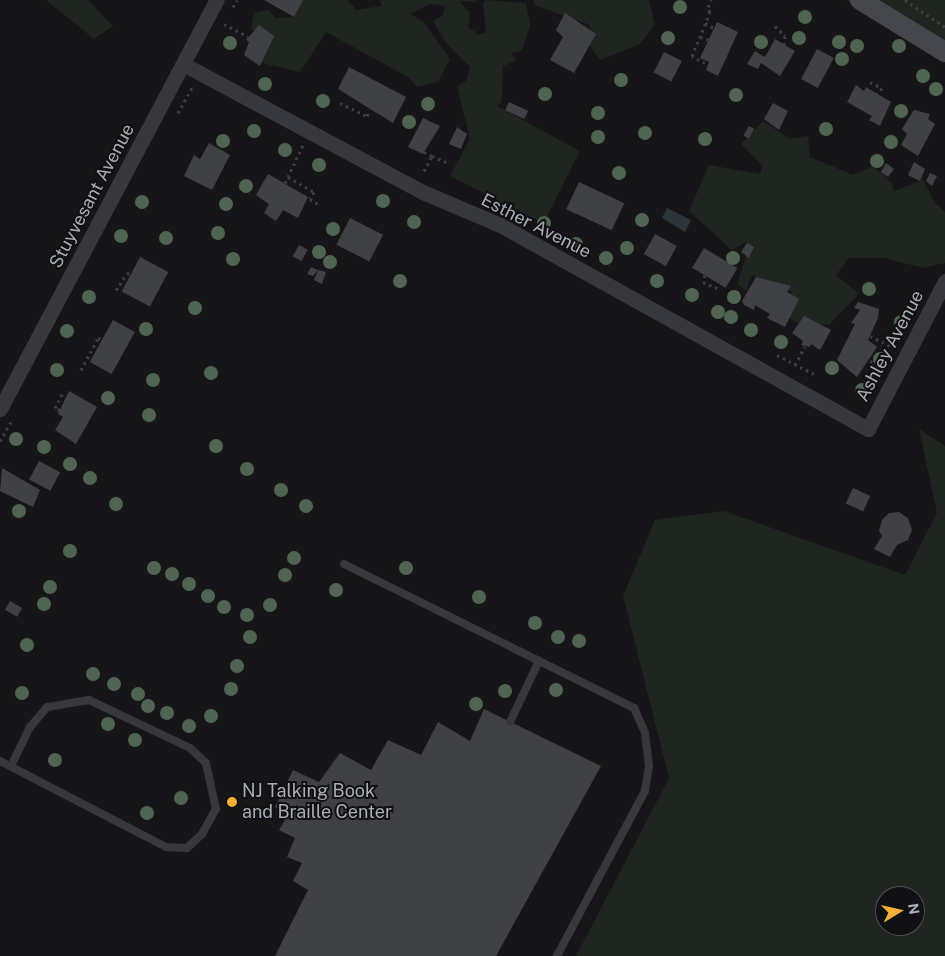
<!DOCTYPE html>
<style>
body{margin:0}
#map{position:relative;width:945px;height:956px;overflow:hidden;background:#161618;font-family:"Public Sans",sans-serif}
div>[style]{position:absolute}
.green>*{inset:0;background:#1e261f}
.water>*{inset:0;background:#2c353c}
.building>*{inset:0;background:#404145;transform-origin:0 0}
.path>*{height:3px;margin-top:-1.5px;transform-origin:0;background:repeating-linear-gradient(90deg,#3d3f44 0 2.5px,transparent 0 6.5px)}
.lane>*{height:8px;margin:-4px;padding:0 4px;transform-origin:4px;border-radius:4px;background:#37383d}
.street>*{height:15px;margin:-7.5px;padding:0 7.5px;transform-origin:7.5px;border-radius:7.5px;background:#37383d}
.secondary>*{height:20px;margin:-10px;padding:0 10px;transform-origin:10px;border-radius:10px;background:#45474d}
.trees>*{width:14px;height:14px;margin:-7px;border-radius:50%;background:#506452}
.dots>*{width:14px;height:14px;translate:-50% -50%;box-sizing:border-box;border:2px solid #111113;border-radius:50%}
span{translate:-50% -50%;white-space:nowrap;text-align:center;line-height:1.15;-webkit-text-stroke:4px #111113;paint-order:stroke}
.street-label{font-size:18px;color:#a8adb8}
.poi-label{font-size:18px;color:#a8adb8}
.left{translate:0 -50%;text-align:left}
.north{position:absolute;left:875px;top:886px;width:50px;height:50px;box-sizing:border-box;background:#111113;border:1px solid #4d4f55;border-radius:50%;rotate:81deg;font-size:14px;font-weight:700;line-height:20px;text-align:center;color:#a8adb8}
.north::after{content:'';display:block;margin:auto;width:18px;height:22px;background:#f2b134;clip-path:polygon(50% 0,100% 100%,50% 72%,0 100%)}
</style>
<div id="map">
<div class="green">
<i style="clip-path:polygon(46px 0,88px 0,113px 26px,94px 39px)"></i>
<i style="clip-path:polygon(301px 0,348px 0,356px 10px,382px 6px,379px 0,476px 0,477px 2px,459px 1px,470px 13px,468px 27px,479px 35px,486px 32px,483px 3px,486px 0,526px 3px,530px 26px,522px 51px,511px 53px,517px 60px,503px 66px,502px 102px,497px 106px,580px 151px,544px 223px,450px 176px,470px 139px,457px 86px,466px 81px,470px 67px,445px 42px,433px 21px,443px 15px,445px 6px,430px 4px,410px 14px,423px 21px,450px 59px,438px 82px,417px 87px,408px 77px,326px 32px,300px 72px,262px 63px,261px 32px,251px 29px,254px 13px,268px 9px,275px 18px,294px 17px)"></i>
<i style="clip-path:polygon(533px 0,649px 0,655px 25px,640px 44px,600px 60px,590px 46px,590px 25px,534px 5px)"></i>
<i style="clip-path:polygon(846px 0,945px 0,945px 62px)"></i>
<i style="clip-path:polygon(763px 121px,790px 139px,808px 136px,810px 157px,853px 175px,873px 166px,892px 183px,894px 191px,923px 180px,935px 203px,945px 212px,945px 263px,923px 268px,884px 258px,849px 258px,836px 275px,859px 294px,829px 325px,796px 323px,790px 318px,792px 292px,752px 275px,746px 291px,737px 284px,748px 250px,747px 241px,732px 250px,689px 211px,709px 165px,760px 174px,762px 165px,741px 144px)"></i>
<i style="clip-path:polygon(evenodd,919px 429px,945px 446px,945px 956px,576px 956px,669px 778px,623px 596px,655px 520px,724px 511px,905px 575px,937px 513px,919px 429px,885px 896px,915px 896px,915px 926px,885px 926px,885px 896px)"></i>
</div>
<div class="water">
<i style="clip-path:polygon(667px 208px,691px 220px,685px 232px,662px 218px)"></i>
</div>
<div class="building">
<i style="clip-path:polygon(264px 0,303px 0,294px 17px)"></i>
<i style="clip-path:polygon(565px 13px,596px 34px,574px 73px,550px 60px,563px 37px,556px 30px)"></i>
<i style="clip-path:polygon(717px 22px,738px 32px,718px 76px,706px 70px,709px 62px,700px 58px)"></i>
<i style="clip-path:polygon(259px 25px,274px 36px,260px 66px,244px 55px,249px 42px,246px 40px)"></i>
<i style="clip-path:polygon(775px 39px,795px 51px,780px 76px,761px 63px,758px 69px,747px 64px,755px 51px,765px 57px)"></i>
<i style="left:817px;top:49px;width:19px;height:34px;rotate:28deg"></i>
<i style="left:664px;top:52px;width:20px;height:23px;rotate:27deg"></i>
<i style="clip-path:polygon(349px 67px,406px 97px,393px 123px,338px 89px)"></i>
<i style="clip-path:polygon(856px 85px,864px 91px,866px 87px,891px 102px,880px 126px,869px 120px,872px 116px,847px 102px)"></i>
<i style="left:509px;top:102px;width:21px;height:9px;rotate:25deg"></i>
<i style="clip-path:polygon(773px 103px,788px 111px,779px 130px,764px 119px)"></i>
<i style="clip-path:polygon(914px 110px,930px 114px,928px 119px,935px 124px,918px 156px,901px 145px,907px 134px,902px 129px)"></i>
<i style="clip-path:polygon(423px 118px,440px 126px,423px 154px,408px 147px)"></i>
<i style="left:749px;top:126px;width:6px;height:11px;rotate:31deg"></i>
<i style="clip-path:polygon(457px 127px,467px 134px,461px 149px,449px 144px)"></i>
<i style="clip-path:polygon(209px 143px,230px 155px,212px 190px,184px 176px,194px 155px,200px 159px)"></i>
<i style="clip-path:polygon(914px 162px,925px 169px,920px 181px,908px 175px)"></i>
<i style="clip-path:polygon(886px 163px,894px 169px,888px 177px,881px 172px)"></i>
<i style="clip-path:polygon(930px 173px,937px 176px,932px 186px,926px 181px)"></i>
<i style="clip-path:polygon(268px 174px,308px 197px,298px 218px,283px 210px,276px 221px,264px 213px,269px 204px,256px 195px)"></i>
<i style="left:579px;top:182px;width:50px;height:30px;rotate:25deg"></i>
<i style="left:350px;top:218px;width:37px;height:30px;rotate:27deg"></i>
<i style="left:655px;top:234px;width:25px;height:23px;rotate:29deg"></i>
<i style="clip-path:polygon(747px 243px,754px 247px,749px 258px,741px 252px)"></i>
<i style="left:299px;top:245px;width:10px;height:13px;rotate:29deg"></i>
<i style="left:704px;top:248px;width:39px;height:23px;rotate:31deg"></i>
<i style="left:140px;top:257px;width:32px;height:39px;rotate:28deg"></i>
<i style="clip-path:polygon(311px 267px,318px 270px,313px 276px,307px 274px)"></i>
<i style="clip-path:polygon(318px 270px,326px 272px,322px 284px,314px 280px)"></i>
<i style="clip-path:polygon(756px 277px,791px 286px,787px 292px,799px 299px,785px 327px,767px 318px,770px 314px,755px 305px,754px 310px,744px 305px,742px 301px)"></i>
<i style="clip-path:polygon(858px 302px,879px 309px,878px 318px,868px 340px,877px 347px,857px 377px,837px 360px,855px 324px,851px 323px,860px 310px,854px 308px)"></i>
<i style="clip-path:polygon(804px 316px,831px 330px,820px 350px,811px 344px,810px 347px,801px 345px,803px 341px,792px 333px)"></i>
<i style="left:113px;top:320px;width:25px;height:48px;rotate:29deg"></i>
<i style="clip-path:polygon(69px 391px,97px 407px,76px 444px,55px 430px,63px 417px,58px 414px)"></i>
<i style="left:39px;top:461px;width:24px;height:21px;rotate:28deg"></i>
<i style="clip-path:polygon(2px 468px,40px 490px,33px 507px,0 491px)"></i>
<i style="left:853px;top:488px;width:19px;height:17px;rotate:25deg"></i>
<i style="clip-path:polygon(899px 512px,908px 518px,912px 530px,908px 540px,897px 545px,890px 557px,874px 549px,882px 536px,879px 531px,882px 520px,889px 513px)"></i>
<i style="left:10px;top:601px;width:14px;height:10px;rotate:30deg"></i>
<i style="clip-path:polygon(484px 709px,601px 766px,496px 956px,275px 956px,308px 890px,293px 881px,302px 863px,287px 857px,295px 838px,279px 830px,288px 815px,275px 807px,293px 770px,319px 782px,340px 753px,371px 770px,388px 740px,421px 755px,438px 722px,470px 741px)"></i>
</div>
<div class="path">
<i style="left:905px;top:0;width:48px;rotate:34deg"></i>
<i style="left:233px;top:7px;width:8px;rotate:-60deg"></i>
<i style="left:705px;top:23px;width:10px;rotate:29deg"></i>
<i style="left:224px;top:24px;width:27px;rotate:28deg"></i>
<i style="left:775px;top:26px;width:14px;rotate:45deg"></i>
<i style="left:785px;top:36px;width:9px;rotate:96deg"></i>
<i style="left:700px;top:37px;width:9px;rotate:18deg"></i>
<i style="left:705px;top:63px;width:15px;rotate:-152deg"></i>
<i style="left:692px;top:56px;width:48px;rotate:-67.8deg"></i>
<i style="left:710px;top:12px;width:5px;rotate:-112deg"></i>
<i style="left:708px;top:7px;width:8px;rotate:-67deg"></i>
<i style="left:870px;top:82px;width:13px;rotate:27deg"></i>
<i style="left:882px;top:88px;width:7px;rotate:124deg"></i>
<i style="left:340px;top:103px;width:30px;rotate:26deg"></i>
<i style="left:367px;top:116px;width:7px;rotate:-74deg"></i>
<i style="left:178px;top:113px;width:31px;rotate:-61deg"></i>
<i style="left:424px;top:152px;width:9px;rotate:27deg"></i>
<i style="left:424px;top:171px;width:17px;rotate:-62deg"></i>
<i style="left:432px;top:156px;width:17px;rotate:24deg"></i>
<i style="left:288px;top:177px;width:30px;rotate:30deg"></i>
<i style="left:314px;top:192px;width:8px;rotate:120deg"></i>
<i style="left:310px;top:199px;width:9px;rotate:32deg"></i>
<i style="left:285px;top:183px;width:42px;rotate:-64.7deg"></i>
<i style="left:705px;top:275px;width:7px;rotate:106deg"></i>
<i style="left:703px;top:282px;width:17px;rotate:24deg"></i>
<i style="left:116px;top:290px;width:20px;rotate:-57deg"></i>
<i style="left:127px;top:273px;width:3px;rotate:18deg"></i>
<i style="left:870px;top:336px;width:25px;rotate:26deg"></i>
<i style="left:777px;top:355px;width:42px;rotate:27.2deg"></i>
<i style="left:870px;top:361px;width:14px;rotate:25deg"></i>
<i style="left:795px;top:365px;width:21px;rotate:-62deg"></i>
<i style="left:81px;top:370px;width:36px;rotate:-62deg"></i>
<i style="left:98px;top:338px;width:5px;rotate:22deg"></i>
<i style="left:60px;top:410px;width:5px;rotate:-158deg"></i>
<i style="left:55px;top:408px;width:16px;rotate:-63deg"></i>
<i style="left:0;top:441px;width:22px;rotate:-60deg"></i>
</div>
<div class="lane">
<i style="left:344px;top:564px;width:324px;rotate:26.4deg"></i>
<i style="left:634px;top:708px;width:27px;rotate:66deg"></i>
<i style="left:645px;top:733px;width:33px;rotate:83deg"></i>
<i style="left:649px;top:766px;width:25px;rotate:99deg"></i>
<i style="left:645px;top:791px;width:187px;rotate:118.1deg"></i>
<i style="left:510px;top:722px;width:68px;rotate:-64.6deg"></i>
<i style="left:0;top:761px;width:187px;rotate:27.4deg"></i>
<i style="left:166px;top:847px;width:21px;rotate:3deg"></i>
<i style="left:187px;top:848px;width:21px;rotate:-43deg"></i>
<i style="left:202px;top:834px;width:29px;rotate:-61deg"></i>
<i style="left:216px;top:809px;width:47px;rotate:-102.3deg"></i>
<i style="left:206px;top:763px;width:22px;rotate:-137deg"></i>
<i style="left:190px;top:748px;width:112px;rotate:-154.6deg"></i>
<i style="left:89px;top:700px;width:43px;rotate:170.5deg"></i>
<i style="left:47px;top:707px;width:26px;rotate:130deg"></i>
<i style="left:30px;top:727px;width:43px;rotate:116deg"></i>
</div>
<div class="street">
<i style="left:183px;top:64px;width:274px;rotate:28.1deg"></i>
<i style="left:425px;top:193px;width:82px;rotate:23.1deg"></i>
<i style="left:500px;top:225px;width:421px;rotate:29deg"></i>
<i style="left:868px;top:429px;width:167px;rotate:-62.5deg"></i>
<i style="left:0;top:409px;width:463px;rotate:-62.1deg"></i>
</div>
<div class="secondary">
<i style="left:860px;top:0;width:100px;rotate:31.5deg"></i>
</div>
<div class="trees">
<i style="left:680px;top:7px"></i>
<i style="left:805px;top:17px"></i>
<i style="left:668px;top:38px"></i>
<i style="left:799px;top:38px"></i>
<i style="left:761px;top:42px"></i>
<i style="left:839px;top:42px"></i>
<i style="left:230px;top:43px"></i>
<i style="left:857px;top:46px"></i>
<i style="left:899px;top:46px"></i>
<i style="left:842px;top:59px"></i>
<i style="left:923px;top:76px"></i>
<i style="left:621px;top:80px"></i>
<i style="left:265px;top:84px"></i>
<i style="left:936px;top:89px"></i>
<i style="left:545px;top:94px"></i>
<i style="left:736px;top:95px"></i>
<i style="left:323px;top:101px"></i>
<i style="left:428px;top:104px"></i>
<i style="left:901px;top:111px"></i>
<i style="left:598px;top:113px"></i>
<i style="left:409px;top:122px"></i>
<i style="left:826px;top:129px"></i>
<i style="left:254px;top:131px"></i>
<i style="left:645px;top:133px"></i>
<i style="left:598px;top:137px"></i>
<i style="left:705px;top:139px"></i>
<i style="left:223px;top:141px"></i>
<i style="left:891px;top:142px"></i>
<i style="left:285px;top:150px"></i>
<i style="left:877px;top:161px"></i>
<i style="left:319px;top:165px"></i>
<i style="left:619px;top:173px"></i>
<i style="left:246px;top:186px"></i>
<i style="left:383px;top:201px"></i>
<i style="left:142px;top:202px"></i>
<i style="left:226px;top:204px"></i>
<i style="left:642px;top:220px"></i>
<i style="left:414px;top:222px"></i>
<i style="left:544px;top:223px"></i>
<i style="left:333px;top:229px"></i>
<i style="left:218px;top:233px"></i>
<i style="left:121px;top:236px"></i>
<i style="left:166px;top:238px"></i>
<i style="left:576px;top:244px"></i>
<i style="left:627px;top:248px"></i>
<i style="left:319px;top:252px"></i>
<i style="left:606px;top:258px"></i>
<i style="left:733px;top:258px"></i>
<i style="left:233px;top:259px"></i>
<i style="left:330px;top:262px"></i>
<i style="left:400px;top:281px"></i>
<i style="left:657px;top:281px"></i>
<i style="left:869px;top:289px"></i>
<i style="left:692px;top:295px"></i>
<i style="left:89px;top:297px"></i>
<i style="left:734px;top:297px"></i>
<i style="left:195px;top:308px"></i>
<i style="left:718px;top:312px"></i>
<i style="left:731px;top:317px"></i>
<i style="left:901px;top:322px"></i>
<i style="left:146px;top:329px"></i>
<i style="left:751px;top:330px"></i>
<i style="left:67px;top:331px"></i>
<i style="left:781px;top:342px"></i>
<i style="left:880px;top:359px"></i>
<i style="left:832px;top:368px"></i>
<i style="left:57px;top:370px"></i>
<i style="left:211px;top:373px"></i>
<i style="left:153px;top:380px"></i>
<i style="left:862px;top:390px"></i>
<i style="left:108px;top:398px"></i>
<i style="left:149px;top:415px"></i>
<i style="left:16px;top:439px"></i>
<i style="left:216px;top:446px"></i>
<i style="left:44px;top:447px"></i>
<i style="left:70px;top:464px"></i>
<i style="left:247px;top:469px"></i>
<i style="left:90px;top:478px"></i>
<i style="left:281px;top:490px"></i>
<i style="left:116px;top:504px"></i>
<i style="left:306px;top:506px"></i>
<i style="left:19px;top:511px"></i>
<i style="left:70px;top:551px"></i>
<i style="left:294px;top:558px"></i>
<i style="left:154px;top:568px"></i>
<i style="left:406px;top:568px"></i>
<i style="left:172px;top:574px"></i>
<i style="left:285px;top:575px"></i>
<i style="left:189px;top:584px"></i>
<i style="left:50px;top:587px"></i>
<i style="left:336px;top:590px"></i>
<i style="left:208px;top:596px"></i>
<i style="left:479px;top:597px"></i>
<i style="left:44px;top:604px"></i>
<i style="left:270px;top:605px"></i>
<i style="left:224px;top:607px"></i>
<i style="left:247px;top:615px"></i>
<i style="left:535px;top:623px"></i>
<i style="left:250px;top:637px"></i>
<i style="left:558px;top:637px"></i>
<i style="left:579px;top:641px"></i>
<i style="left:27px;top:645px"></i>
<i style="left:237px;top:666px"></i>
<i style="left:93px;top:674px"></i>
<i style="left:114px;top:684px"></i>
<i style="left:231px;top:689px"></i>
<i style="left:556px;top:690px"></i>
<i style="left:505px;top:691px"></i>
<i style="left:22px;top:693px"></i>
<i style="left:138px;top:694px"></i>
<i style="left:476px;top:704px"></i>
<i style="left:148px;top:706px"></i>
<i style="left:167px;top:713px"></i>
<i style="left:211px;top:716px"></i>
<i style="left:108px;top:724px"></i>
<i style="left:189px;top:726px"></i>
<i style="left:135px;top:740px"></i>
<i style="left:55px;top:760px"></i>
<i style="left:181px;top:798px"></i>
<i style="left:147px;top:813px"></i>
</div>
<div class="dots">
<i style="left:232px;top:802px;background:#f2b134"></i>
</div>
<div class="street-label">
<span style="left:92px;top:196px;rotate:-62deg">Stuyvesant Avenue</span>
<span style="left:536px;top:226px;rotate:27deg">Esther Avenue</span>
<span style="left:890px;top:346px;rotate:-62deg">Ashley Avenue</span>
</div>
<div class="poi-label">
<span class="left" style="left:242px;top:802px">NJ Talking Book<br>and Braille Center</span>
</div>
<div class="north">N</div>
</div>
